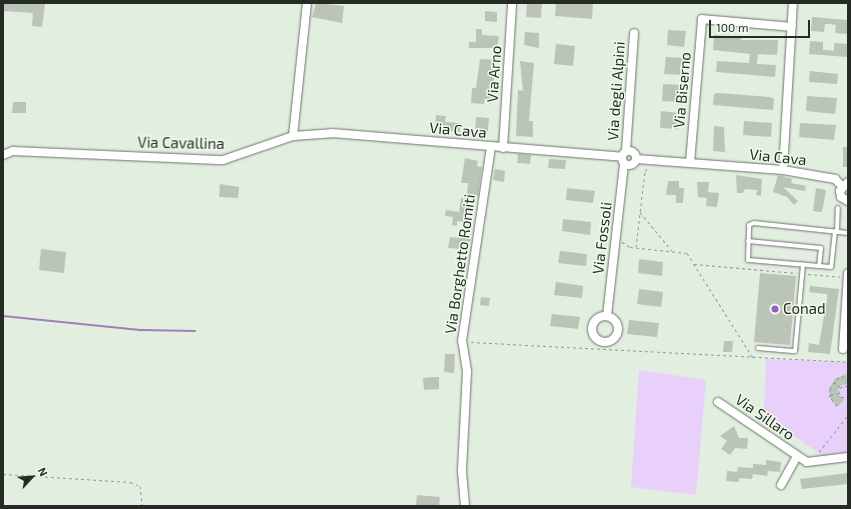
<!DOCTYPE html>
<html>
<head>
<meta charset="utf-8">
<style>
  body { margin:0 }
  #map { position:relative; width:851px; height:509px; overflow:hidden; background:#e2eee0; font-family:"Exo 2",sans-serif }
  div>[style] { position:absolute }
  .green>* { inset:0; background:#e9d0fb }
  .stream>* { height:2px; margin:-1px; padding:0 1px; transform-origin:1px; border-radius:1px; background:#a07fb8 }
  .building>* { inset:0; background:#bac5b8 }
  .path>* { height:1px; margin-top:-0.5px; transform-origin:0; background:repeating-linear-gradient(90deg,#929b91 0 3px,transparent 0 6px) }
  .roads { filter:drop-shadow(0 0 1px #6b7569) drop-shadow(0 0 1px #6b7569) }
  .service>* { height:4px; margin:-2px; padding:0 2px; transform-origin:2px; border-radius:2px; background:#fff }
  .minor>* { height:8px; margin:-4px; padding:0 4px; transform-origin:4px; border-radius:4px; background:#fff }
  .minor>.ring { margin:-4px; padding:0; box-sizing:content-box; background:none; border:8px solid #fff; border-radius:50% }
  .dots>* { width:11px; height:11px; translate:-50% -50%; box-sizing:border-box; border:2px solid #effbed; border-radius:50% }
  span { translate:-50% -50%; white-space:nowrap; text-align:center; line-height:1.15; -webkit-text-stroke:3px #effbed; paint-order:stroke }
  .street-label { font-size:15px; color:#262b26 }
  .poi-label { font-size:15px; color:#262b26 }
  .left { translate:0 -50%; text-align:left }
  .frame { position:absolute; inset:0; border:4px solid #262b26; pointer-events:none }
  .north { position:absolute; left:12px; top:457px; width:40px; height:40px; -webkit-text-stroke:3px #effbed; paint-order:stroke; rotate:64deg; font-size:11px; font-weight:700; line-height:16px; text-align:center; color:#262b26 }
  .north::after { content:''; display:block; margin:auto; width:14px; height:18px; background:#262b26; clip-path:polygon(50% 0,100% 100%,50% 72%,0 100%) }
  .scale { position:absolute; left:709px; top:20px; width:101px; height:18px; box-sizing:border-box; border:2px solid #262b26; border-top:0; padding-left:5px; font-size:12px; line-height:14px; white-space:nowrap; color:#262b26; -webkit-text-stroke:3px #effbed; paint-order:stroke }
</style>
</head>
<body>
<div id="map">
  <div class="green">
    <div style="clip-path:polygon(766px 359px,848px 362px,848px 453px,825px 457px,764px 416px)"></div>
    <div style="clip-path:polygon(639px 370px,706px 380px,696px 495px,631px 487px)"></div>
  </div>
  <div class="stream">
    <div style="left:3px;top:316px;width:140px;rotate:5.8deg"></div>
    <div style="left:142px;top:330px;width:53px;rotate:1.1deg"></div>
  </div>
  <div class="building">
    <div style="clip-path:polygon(3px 3px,45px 4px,42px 27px,32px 26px,33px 13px,3px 11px)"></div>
    <div style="clip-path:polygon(316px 3px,344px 6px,342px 23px,312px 17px)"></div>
    <div style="clip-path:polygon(527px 3px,542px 3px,541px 18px,526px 17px)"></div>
    <div style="clip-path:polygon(556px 3px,593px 3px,592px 19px,555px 16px)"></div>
    <div style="clip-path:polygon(485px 11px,497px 12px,497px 22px,485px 21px)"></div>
    <div style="clip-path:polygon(812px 17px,848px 20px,848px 34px,835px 33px,836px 25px,830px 24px,825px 24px,824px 32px,811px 31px)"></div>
    <div style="clip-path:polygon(476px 29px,482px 29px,482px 35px,499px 36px,497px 48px,469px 48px,469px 42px,476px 42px)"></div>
    <div style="clip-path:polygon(668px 30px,686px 31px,684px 47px,667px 45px)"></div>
    <div style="clip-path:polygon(525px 32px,539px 33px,539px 48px,524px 45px)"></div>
    <div style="clip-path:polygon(714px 35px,741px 37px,741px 40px,778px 40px,777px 55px,758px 54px,757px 64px,776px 65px,775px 77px,716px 72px,717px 61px,749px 63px,750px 54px,713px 50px)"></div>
    <div style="clip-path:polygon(810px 41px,823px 42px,823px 50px,828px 50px,834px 51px,834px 43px,848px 44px,847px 57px,809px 54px)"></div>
    <div style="clip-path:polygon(556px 44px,575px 46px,573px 66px,554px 64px)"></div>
    <div style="clip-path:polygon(666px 57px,684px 58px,682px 75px,664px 74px)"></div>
    <div style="clip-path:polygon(480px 59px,496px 60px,492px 99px,485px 99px,484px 104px,471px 103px,472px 88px,476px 88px)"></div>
    <div style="clip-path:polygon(520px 61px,534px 63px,529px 121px,533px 121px,533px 137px,516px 136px,518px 90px,523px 91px)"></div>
    <div style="clip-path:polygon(810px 71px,838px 74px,837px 84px,809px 82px)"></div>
    <div style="clip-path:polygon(663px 84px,681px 85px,680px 102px,662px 101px)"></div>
    <div style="clip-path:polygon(718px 93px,770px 97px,774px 99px,773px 110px,713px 105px,714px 94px)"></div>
    <div style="clip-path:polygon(807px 96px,837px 98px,835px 114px,806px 111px)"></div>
    <div style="clip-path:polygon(13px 102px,26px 102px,26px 113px,12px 113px)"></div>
    <div style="clip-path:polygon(661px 111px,679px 113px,678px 129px,660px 128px)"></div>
    <div style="clip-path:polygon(436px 115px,446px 116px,445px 122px,460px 123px,460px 132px,435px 129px)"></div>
    <div style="clip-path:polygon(476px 117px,489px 118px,488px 131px,475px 133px)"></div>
    <div style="clip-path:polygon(744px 121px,772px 123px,771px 137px,743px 135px)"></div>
    <div style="clip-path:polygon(800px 123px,836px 125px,834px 140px,799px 137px)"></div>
    <div style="clip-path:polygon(714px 126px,724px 127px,725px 152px,713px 151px)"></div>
    <div style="clip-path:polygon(843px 147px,848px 147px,848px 167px,843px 167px)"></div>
    <div style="clip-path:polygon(518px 154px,531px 155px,530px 164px,517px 163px)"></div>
    <div style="clip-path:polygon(465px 158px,478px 161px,477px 166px,482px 167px,478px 196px,467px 195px,468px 183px,461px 183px)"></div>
    <div style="clip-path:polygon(549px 159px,566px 160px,565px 169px,548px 168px)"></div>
    <div style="clip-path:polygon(495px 169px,505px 171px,504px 182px,493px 180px)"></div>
    <div style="clip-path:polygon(736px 175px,762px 179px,761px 196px,756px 195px,757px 190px,745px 189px,743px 193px,737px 193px)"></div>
    <div style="clip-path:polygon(778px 175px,792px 179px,791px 183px,806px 186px,805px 191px,783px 187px,798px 201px,794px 205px,787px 197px,773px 192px)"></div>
    <div style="clip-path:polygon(668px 181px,679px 181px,679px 188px,684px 188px,683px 203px,676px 203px,676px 195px,666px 195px)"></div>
    <div style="clip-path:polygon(697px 182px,709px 182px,708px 192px,719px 193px,717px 207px,706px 206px,707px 198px,698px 197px)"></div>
    <div style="clip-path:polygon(220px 184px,239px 187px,238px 198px,219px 197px)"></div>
    <div style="clip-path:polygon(567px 188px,595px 191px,593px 203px,566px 200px)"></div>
    <div style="clip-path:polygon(816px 188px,826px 190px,822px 212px,813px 211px)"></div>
    <div style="clip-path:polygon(461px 198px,467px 198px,465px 213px,469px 213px,468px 223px,457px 221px,457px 226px,452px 225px,453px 217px,445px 216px,446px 210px,459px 212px)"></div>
    <div style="clip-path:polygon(563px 219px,591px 222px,590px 235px,562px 231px)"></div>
    <div style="clip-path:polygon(461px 235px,471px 236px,470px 242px,461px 241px,460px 249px,448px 248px,450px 237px,460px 238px)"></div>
    <div style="clip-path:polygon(41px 249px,66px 252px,64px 273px,39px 270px)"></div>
    <div style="clip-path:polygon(560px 251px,587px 254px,586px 266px,558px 263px)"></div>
    <div style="clip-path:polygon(639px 259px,663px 262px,662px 276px,638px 273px)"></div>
    <div style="clip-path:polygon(760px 273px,796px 276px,790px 345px,754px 342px)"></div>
    <div style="clip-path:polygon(556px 282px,583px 286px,582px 298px,554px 295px)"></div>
    <div style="clip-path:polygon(810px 286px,839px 289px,830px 354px,808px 352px,809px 343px,819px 345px,827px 299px,827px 294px,809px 292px)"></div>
    <div style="clip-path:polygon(639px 289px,663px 292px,661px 307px,637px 304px)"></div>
    <div style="clip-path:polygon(481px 297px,490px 298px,489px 306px,480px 305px)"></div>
    <div style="clip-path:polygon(552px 314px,580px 317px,578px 329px,550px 326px)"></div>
    <div style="clip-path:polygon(629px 320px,659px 323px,657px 337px,627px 334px)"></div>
    <div style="clip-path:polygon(724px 341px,733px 341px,732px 352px,723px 352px)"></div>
    <div style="clip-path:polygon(445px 354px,455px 354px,454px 373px,444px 372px)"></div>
    <div style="clip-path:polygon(846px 374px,848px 384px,841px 385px,837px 392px,844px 400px,837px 407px,830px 397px,829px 389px,835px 379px)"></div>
    <div style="clip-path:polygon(434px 377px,439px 377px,439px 389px,424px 390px,423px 378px)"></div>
    <div style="clip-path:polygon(734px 426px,739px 438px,748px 438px,747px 449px,735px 448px,730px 455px,721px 449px,727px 441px,720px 436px)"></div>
    <div style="clip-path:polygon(766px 460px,781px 462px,780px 472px,768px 471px,767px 476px,753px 474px,752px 479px,739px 478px,739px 482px,726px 481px,727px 471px,737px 472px,738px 467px,753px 468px,753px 464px,766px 465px)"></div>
    <div style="clip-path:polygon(848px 473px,848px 484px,802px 489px,800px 479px)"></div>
    <div style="clip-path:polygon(417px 495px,440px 497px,439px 506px,416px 506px)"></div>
  </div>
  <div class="path">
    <div style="left:640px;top:212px;width:50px;rotate:50.6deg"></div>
    <div style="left:622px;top:242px;width:9px;rotate:32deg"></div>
    <div style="left:630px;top:247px;width:57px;rotate:6deg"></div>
    <div style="left:687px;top:253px;width:124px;rotate:57.8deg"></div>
    <div style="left:636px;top:247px;width:77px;rotate:-83.2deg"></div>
    <div style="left:645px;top:171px;width:4px;rotate:-45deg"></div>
    <div style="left:694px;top:264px;width:103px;rotate:5deg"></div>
    <div style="left:808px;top:274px;width:32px;rotate:5deg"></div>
    <div style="left:471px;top:342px;width:378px;rotate:3deg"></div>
    <div style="left:834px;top:382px;width:8px;rotate:40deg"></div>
    <div style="left:848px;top:386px;width:6px;rotate:180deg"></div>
    <div style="left:842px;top:386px;width:6px;rotate:121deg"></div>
    <div style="left:839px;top:391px;width:6px;rotate:72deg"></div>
    <div style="left:841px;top:397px;width:7px"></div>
    <div style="left:830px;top:395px;width:9px;rotate:-13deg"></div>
    <div style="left:837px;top:406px;width:11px;rotate:-128deg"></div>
    <div style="left:830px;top:397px;width:8px;rotate:-90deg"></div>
    <div style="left:830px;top:389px;width:12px;rotate:-59deg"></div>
    <div style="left:836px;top:379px;width:9px;rotate:-18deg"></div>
    <div style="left:819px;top:452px;width:47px;rotate:-51.9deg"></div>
    <div style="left:3px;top:474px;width:127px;rotate:3.6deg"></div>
    <div style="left:130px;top:482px;width:11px;rotate:22deg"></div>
    <div style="left:140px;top:486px;width:20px;rotate:84deg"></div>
  </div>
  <div class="roads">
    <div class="service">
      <div style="left:835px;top:231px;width:36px;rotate:96deg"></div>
      <div style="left:831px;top:267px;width:83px;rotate:-175.2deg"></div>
      <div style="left:748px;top:260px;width:35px;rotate:-88deg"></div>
      <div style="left:749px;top:225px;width:5px;rotate:-22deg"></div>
      <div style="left:754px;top:223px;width:95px;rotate:6.1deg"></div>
      <div style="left:837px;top:231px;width:23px;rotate:-88deg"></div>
      <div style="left:748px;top:241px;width:73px;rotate:5.5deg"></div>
      <div style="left:821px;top:248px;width:18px;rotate:96deg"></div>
      <div style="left:758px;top:348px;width:37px;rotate:5deg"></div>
      <div style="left:795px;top:351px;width:87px;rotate:-84.7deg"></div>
    </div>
    <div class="minor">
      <div style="left:293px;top:136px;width:134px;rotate:-84deg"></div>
      <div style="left:503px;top:148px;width:145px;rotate:-86.4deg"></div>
      <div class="ring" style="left:622px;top:151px;width:6px;height:6px"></div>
      <div style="left:626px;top:151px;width:118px;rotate:-86.1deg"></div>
      <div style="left:3px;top:155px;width:11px;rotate:-22deg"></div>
      <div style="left:13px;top:151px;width:210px;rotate:2.5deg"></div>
      <div style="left:223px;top:160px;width:74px;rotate:-18.9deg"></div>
      <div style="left:293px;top:136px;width:39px;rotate:-4deg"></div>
      <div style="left:332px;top:133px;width:291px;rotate:4.7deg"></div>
      <div style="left:636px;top:159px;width:147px;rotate:4.3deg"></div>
      <div style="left:783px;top:170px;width:53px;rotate:9.8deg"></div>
      <div style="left:835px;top:179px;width:10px;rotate:45deg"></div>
      <div style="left:690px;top:163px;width:144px;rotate:-85.2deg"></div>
      <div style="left:702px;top:19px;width:90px;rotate:5.1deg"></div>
      <div style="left:783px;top:170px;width:167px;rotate:-86.6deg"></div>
      <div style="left:848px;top:182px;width:12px;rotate:132deg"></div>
      <div style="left:840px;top:191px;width:6px;rotate:81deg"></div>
      <div style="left:841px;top:197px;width:8px;rotate:30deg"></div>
      <div class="ring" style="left:592px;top:316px;width:18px;height:18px"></div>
      <div style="left:607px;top:316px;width:153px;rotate:-83.6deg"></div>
      <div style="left:843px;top:349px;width:76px;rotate:-86.2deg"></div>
      <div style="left:718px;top:402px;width:107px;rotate:34deg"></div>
      <div style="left:807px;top:462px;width:41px;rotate:-7deg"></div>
      <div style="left:781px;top:485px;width:33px;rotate:-61deg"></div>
      <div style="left:465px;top:506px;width:36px;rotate:-95deg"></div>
      <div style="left:462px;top:470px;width:99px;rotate:-87.1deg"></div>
      <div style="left:467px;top:371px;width:30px;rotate:-99deg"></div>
      <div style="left:462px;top:341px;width:196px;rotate:-81.5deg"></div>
    </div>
  </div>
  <div class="dots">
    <div style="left:775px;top:309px;background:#a058cd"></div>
  </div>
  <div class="street-label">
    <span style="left:494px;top:74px;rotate:-86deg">Via Arno</span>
    <span style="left:682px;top:90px;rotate:-85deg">Via Biserno</span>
    <span style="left:616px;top:91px;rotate:-86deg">Via degli Alpini</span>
    <span style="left:458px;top:130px;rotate:5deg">Via Cava</span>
    <span style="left:181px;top:143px;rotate:1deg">Via Cavallina</span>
    <span style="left:778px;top:157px;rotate:6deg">Via Cava</span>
    <span style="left:602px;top:238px;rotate:-83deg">Via Fossoli</span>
    <span style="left:460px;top:264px;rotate:-82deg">Via Borghetto Romiti</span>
    <span style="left:765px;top:417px;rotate:35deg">Via Sillaro</span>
  </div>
  <div class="poi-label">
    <span class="left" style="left:783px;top:309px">Conad</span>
  </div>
  <div class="frame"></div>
  <div class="north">N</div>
  <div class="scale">100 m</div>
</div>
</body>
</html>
